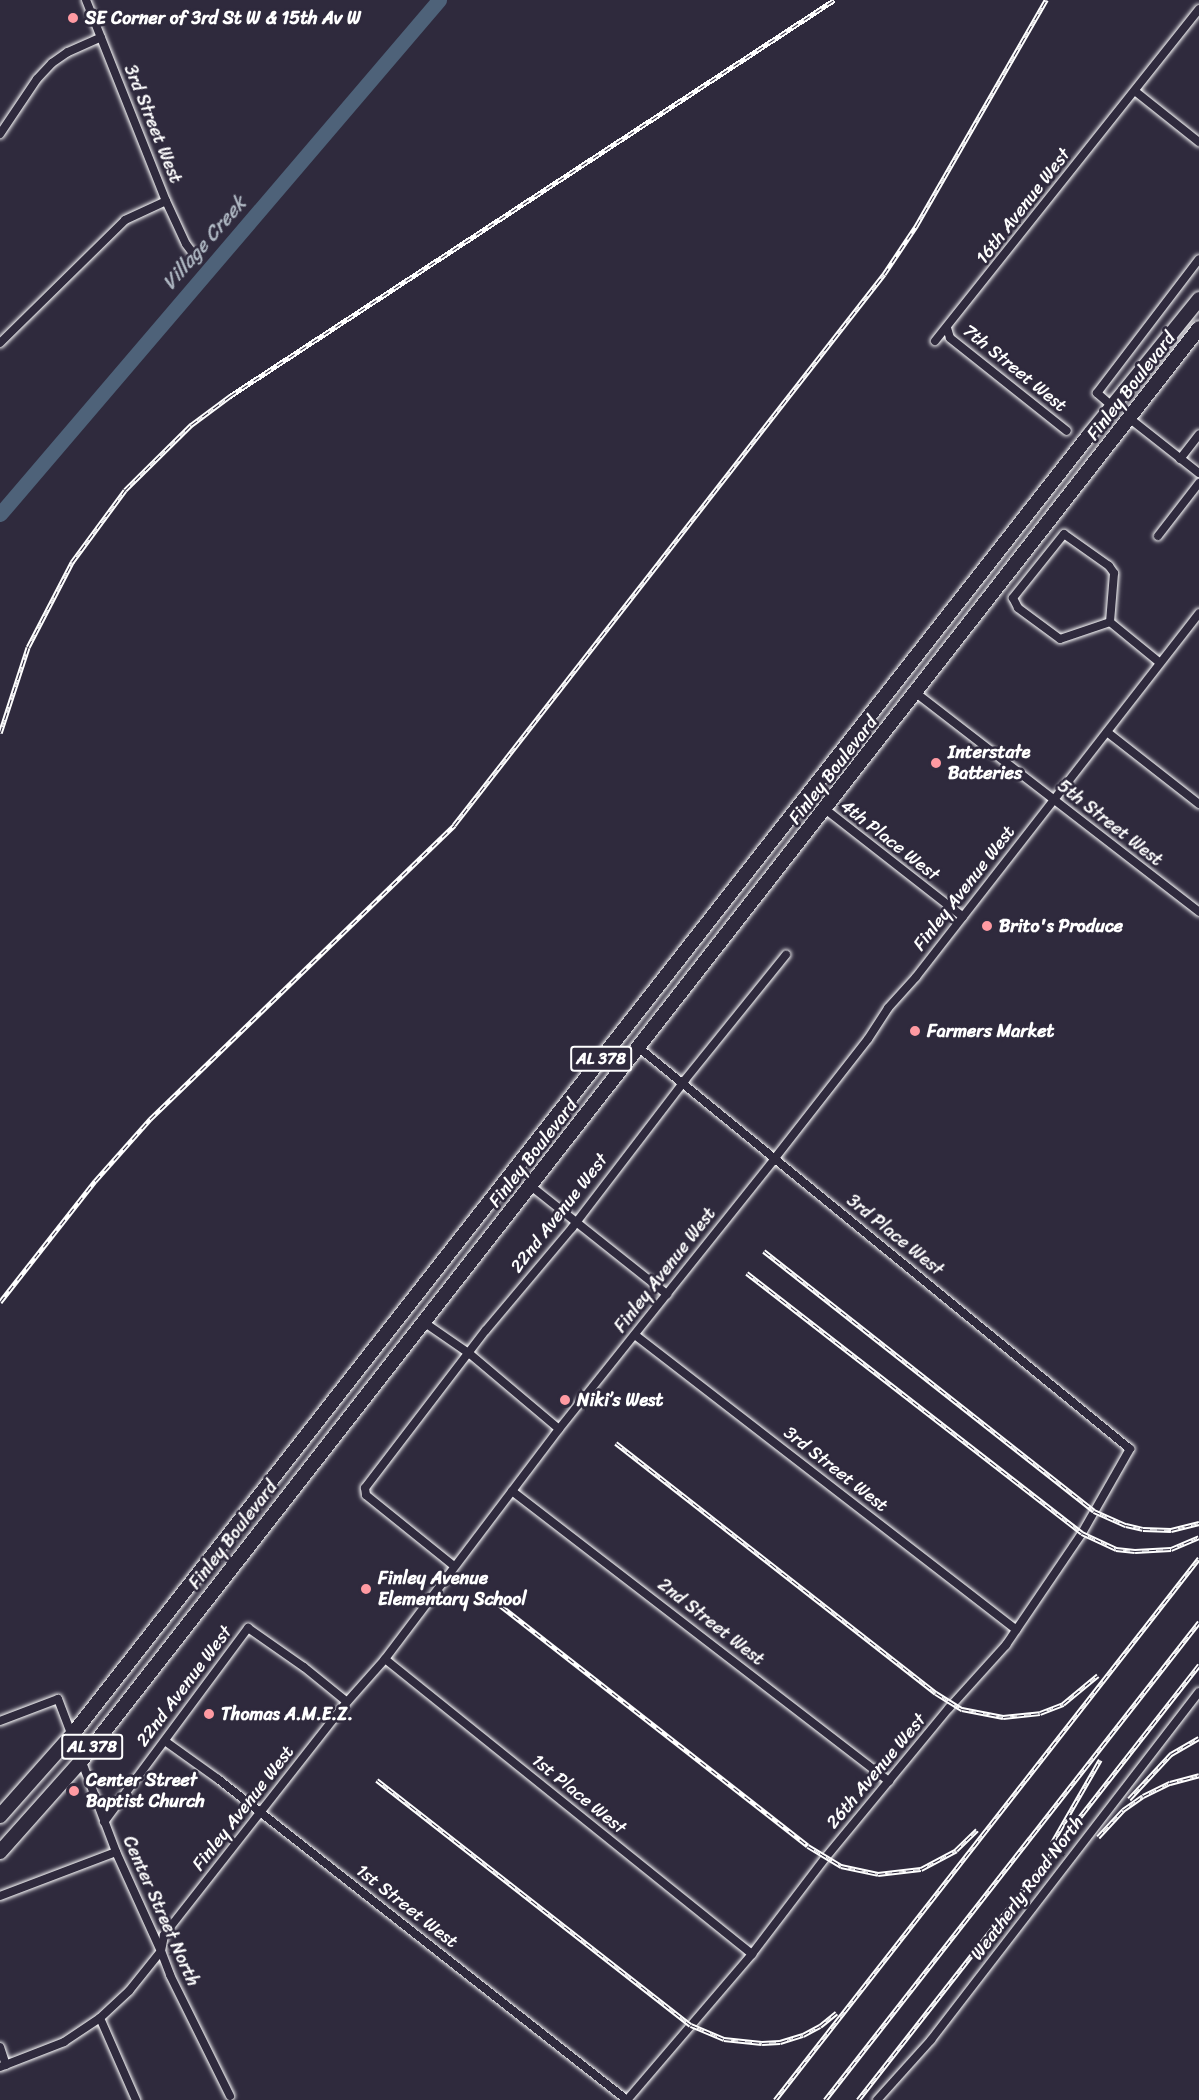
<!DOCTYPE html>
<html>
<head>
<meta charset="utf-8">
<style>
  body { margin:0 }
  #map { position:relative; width:1199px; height:2100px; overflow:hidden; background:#2f2a3d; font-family:Sriracha,sans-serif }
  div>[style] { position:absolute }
  .river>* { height:15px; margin:-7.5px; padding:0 7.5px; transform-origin:7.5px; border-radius:7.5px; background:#4e6279 }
  .roads { filter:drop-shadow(0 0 2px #fff) drop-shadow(0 0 2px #fff) }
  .minor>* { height:8px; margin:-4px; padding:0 4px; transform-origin:4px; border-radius:4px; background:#2f2a3d }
  .primary>* { height:14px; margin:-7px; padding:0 7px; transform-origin:7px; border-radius:7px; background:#2f2a3d }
  .rail>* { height:4.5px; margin-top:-2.25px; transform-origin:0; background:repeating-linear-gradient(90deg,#2f2a3d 0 7px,#fff 0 14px); box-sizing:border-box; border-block:2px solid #fff }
  .dots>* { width:16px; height:16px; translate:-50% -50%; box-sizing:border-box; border:3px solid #2f2a3d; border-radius:50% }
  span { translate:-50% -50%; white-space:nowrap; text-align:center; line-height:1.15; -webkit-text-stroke:5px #2f2a3d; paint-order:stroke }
  .shield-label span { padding:2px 4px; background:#2f2a3d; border:2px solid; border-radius:4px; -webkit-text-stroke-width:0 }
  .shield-label { font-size:16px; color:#fff; font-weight:700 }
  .poi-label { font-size:18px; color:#fff; font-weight:700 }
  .left { translate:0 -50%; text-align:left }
  .street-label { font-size:18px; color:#fff }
  .water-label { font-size:20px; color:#afb8c3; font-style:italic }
</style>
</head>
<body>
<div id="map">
  <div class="river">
    <div style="left:0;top:514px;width:676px;rotate:-49.5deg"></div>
  </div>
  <div class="roads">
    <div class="minor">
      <div style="left:86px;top:0;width:216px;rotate:68.3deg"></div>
      <div style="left:166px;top:201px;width:47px;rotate:65.1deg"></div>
      <div style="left:186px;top:244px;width:15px;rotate:53deg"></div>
      <div style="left:1135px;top:91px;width:82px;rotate:38.6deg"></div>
      <div style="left:0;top:134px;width:66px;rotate:-56.1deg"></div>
      <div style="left:37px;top:79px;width:22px;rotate:-47deg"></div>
      <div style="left:52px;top:63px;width:19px;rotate:-35deg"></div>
      <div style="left:68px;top:52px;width:36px;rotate:-24deg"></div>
      <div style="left:947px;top:328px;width:10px;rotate:73deg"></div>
      <div style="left:950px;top:338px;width:149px;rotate:38.5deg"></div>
      <div style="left:935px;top:341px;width:424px;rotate:-51.5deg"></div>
      <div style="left:0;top:343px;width:175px;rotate:-44.5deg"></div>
      <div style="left:125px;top:220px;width:45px;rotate:-24.9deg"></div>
      <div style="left:1112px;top:406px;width:20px;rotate:-139deg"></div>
      <div style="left:1097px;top:393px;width:168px;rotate:-52.7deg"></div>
      <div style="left:1129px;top:418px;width:89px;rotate:38.2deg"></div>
      <div style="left:1180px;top:459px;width:31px;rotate:-52deg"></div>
      <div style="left:1158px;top:536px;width:67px;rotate:-52.3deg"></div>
      <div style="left:1110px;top:622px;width:49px;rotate:-85.3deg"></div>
      <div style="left:1114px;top:573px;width:9px;rotate:-126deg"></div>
      <div style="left:1109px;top:566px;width:55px;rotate:-144.6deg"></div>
      <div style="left:1064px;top:534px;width:82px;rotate:128.6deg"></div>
      <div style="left:1013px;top:598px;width:11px;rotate:63deg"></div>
      <div style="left:1018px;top:608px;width:52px;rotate:36.4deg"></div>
      <div style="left:1060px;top:639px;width:53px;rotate:-18.8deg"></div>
      <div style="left:1110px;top:622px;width:63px;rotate:39.2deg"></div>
      <div style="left:916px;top:693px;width:358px;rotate:37.7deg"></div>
      <div style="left:1107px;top:732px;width:117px;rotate:38deg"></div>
      <div style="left:825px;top:809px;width:175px;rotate:38deg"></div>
      <div style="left:531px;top:1186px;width:174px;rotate:38.5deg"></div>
      <div style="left:425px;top:1323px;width:55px;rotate:34.6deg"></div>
      <div style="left:470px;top:1354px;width:116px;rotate:40.1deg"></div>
      <div style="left:635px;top:1335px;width:482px;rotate:37.7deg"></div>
      <div style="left:512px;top:1491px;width:476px;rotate:37.6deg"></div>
      <div style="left:454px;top:1566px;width:113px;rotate:-141.1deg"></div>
      <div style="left:366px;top:1495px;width:7px;rotate:-98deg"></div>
      <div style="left:365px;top:1488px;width:199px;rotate:-52.6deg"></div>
      <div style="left:486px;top:1330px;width:133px;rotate:-49.9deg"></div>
      <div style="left:572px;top:1228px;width:186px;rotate:-52.6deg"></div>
      <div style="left:685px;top:1080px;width:161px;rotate:-51.1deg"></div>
      <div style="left:385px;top:1659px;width:471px;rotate:38.8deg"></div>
      <div style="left:0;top:1721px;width:62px;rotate:-20.8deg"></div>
      <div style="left:58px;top:1699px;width:164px;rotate:69.2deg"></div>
      <div style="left:116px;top:1852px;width:109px;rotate:65.6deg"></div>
      <div style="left:161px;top:1951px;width:26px;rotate:69deg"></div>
      <div style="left:170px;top:1975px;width:135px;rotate:63.6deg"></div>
      <div style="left:165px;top:1741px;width:65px;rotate:35.6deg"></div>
      <div style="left:218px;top:1779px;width:520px;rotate:38.13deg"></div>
      <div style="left:104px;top:1822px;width:242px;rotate:-53.4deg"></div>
      <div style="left:248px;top:1628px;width:68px;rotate:34.9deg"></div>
      <div style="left:304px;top:1667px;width:55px;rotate:39.1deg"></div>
      <div style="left:0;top:1896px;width:124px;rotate:-20.8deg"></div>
      <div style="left:100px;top:2018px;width:90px;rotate:66.3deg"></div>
      <div style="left:0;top:2047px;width:19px;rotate:72deg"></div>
      <div style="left:0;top:2067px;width:69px;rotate:-21.3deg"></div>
      <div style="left:64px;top:2042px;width:43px;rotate:-33.7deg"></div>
      <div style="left:100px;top:2018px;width:40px;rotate:-43deg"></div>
      <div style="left:129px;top:1991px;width:51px;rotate:-51.3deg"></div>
      <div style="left:161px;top:1951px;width:16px;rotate:-79deg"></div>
      <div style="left:164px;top:1935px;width:296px;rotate:-51.9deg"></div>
      <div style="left:347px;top:1702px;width:57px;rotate:-48.5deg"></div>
      <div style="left:385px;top:1659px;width:288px;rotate:-52.9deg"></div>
      <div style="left:559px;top:1429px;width:347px;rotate:-51.4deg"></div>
      <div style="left:775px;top:1158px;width:151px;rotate:-52deg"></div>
      <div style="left:868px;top:1039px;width:37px;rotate:-57deg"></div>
      <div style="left:888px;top:1008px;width:42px;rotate:-47.9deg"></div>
      <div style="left:916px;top:977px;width:461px;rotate:-52.1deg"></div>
      <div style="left:627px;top:2100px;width:192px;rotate:-49.4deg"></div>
      <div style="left:752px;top:1954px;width:122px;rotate:-52.7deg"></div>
      <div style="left:826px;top:1857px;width:193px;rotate:-50.5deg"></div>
      <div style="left:949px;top:1708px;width:85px;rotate:-47.9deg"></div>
      <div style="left:1006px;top:1645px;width:135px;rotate:-55.8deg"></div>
      <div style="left:1082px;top:1533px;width:97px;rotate:-60.3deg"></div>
      <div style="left:1130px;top:1449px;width:635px;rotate:-140.75deg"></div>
      <div style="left:877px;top:2100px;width:81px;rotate:-48deg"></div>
      <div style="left:931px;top:2040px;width:439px;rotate:-52.4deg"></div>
    </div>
    <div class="primary">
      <div style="left:0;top:1816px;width:108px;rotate:-48.4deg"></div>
      <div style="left:72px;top:1735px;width:1651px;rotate:-51.96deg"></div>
      <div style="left:1089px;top:435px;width:175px;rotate:-51deg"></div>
      <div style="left:0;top:1852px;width:123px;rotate:-48.3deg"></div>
      <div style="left:82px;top:1760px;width:1816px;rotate:-52.04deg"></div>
    </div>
  </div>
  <div class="rail">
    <div style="left:0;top:733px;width:90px;rotate:-72deg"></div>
    <div style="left:28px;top:647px;width:96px;rotate:-62.6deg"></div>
    <div style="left:72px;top:562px;width:89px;rotate:-53.6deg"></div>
    <div style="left:125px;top:490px;width:93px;rotate:-44.6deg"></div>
    <div style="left:191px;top:425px;width:49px;rotate:-36.6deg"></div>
    <div style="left:230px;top:396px;width:722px;rotate:-33.25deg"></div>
    <div style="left:764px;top:1251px;width:420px;rotate:38.2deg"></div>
    <div style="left:1094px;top:1511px;width:35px;rotate:24deg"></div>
    <div style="left:1126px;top:1525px;width:17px;rotate:13deg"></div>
    <div style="left:1143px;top:1529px;width:28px;rotate:2deg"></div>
    <div style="left:1171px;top:1530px;width:29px;rotate:-14deg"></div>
    <div style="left:747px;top:1273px;width:424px;rotate:37.8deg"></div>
    <div style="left:1082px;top:1533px;width:38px;rotate:25deg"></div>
    <div style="left:1116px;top:1549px;width:19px;rotate:6deg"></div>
    <div style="left:1135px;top:1551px;width:36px;rotate:-3deg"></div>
    <div style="left:1171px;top:1549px;width:30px;rotate:-23deg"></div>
    <div style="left:0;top:1302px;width:154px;rotate:-51.9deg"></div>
    <div style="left:95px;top:1181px;width:83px;rotate:-48.4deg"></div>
    <div style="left:150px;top:1119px;width:423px;rotate:-44deg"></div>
    <div style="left:454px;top:825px;width:699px;rotate:-52.03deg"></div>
    <div style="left:884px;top:274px;width:58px;rotate:-56.3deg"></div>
    <div style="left:916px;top:226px;width:261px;rotate:-60.1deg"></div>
    <div style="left:616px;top:1443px;width:406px;rotate:38deg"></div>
    <div style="left:936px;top:1693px;width:31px;rotate:32deg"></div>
    <div style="left:962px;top:1709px;width:42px;rotate:11deg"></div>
    <div style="left:1003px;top:1717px;width:37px;rotate:-6deg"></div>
    <div style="left:1040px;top:1713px;width:25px;rotate:-21deg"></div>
    <div style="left:1063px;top:1704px;width:45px;rotate:-39.6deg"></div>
    <div style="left:491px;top:1598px;width:402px;rotate:38deg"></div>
    <div style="left:808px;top:1846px;width:39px;rotate:31deg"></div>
    <div style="left:841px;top:1866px;width:38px;rotate:12deg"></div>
    <div style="left:878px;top:1874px;width:43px;rotate:-6.6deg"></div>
    <div style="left:921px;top:1869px;width:40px;rotate:-28deg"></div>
    <div style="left:956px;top:1850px;width:29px;rotate:-44deg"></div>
    <div style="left:377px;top:1780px;width:398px;rotate:38deg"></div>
    <div style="left:691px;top:2025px;width:36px;rotate:23deg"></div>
    <div style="left:724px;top:2039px;width:38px;rotate:6deg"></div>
    <div style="left:762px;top:2043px;width:18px;rotate:-3deg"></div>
    <div style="left:780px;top:2042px;width:24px;rotate:-17deg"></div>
    <div style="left:803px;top:2035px;width:19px;rotate:-28deg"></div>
    <div style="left:820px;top:2026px;width:21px;rotate:-39deg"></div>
    <div style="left:1129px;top:1799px;width:62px;rotate:-47deg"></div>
    <div style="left:1171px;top:1754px;width:32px;rotate:-30deg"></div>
    <div style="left:1098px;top:1837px;width:37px;rotate:-47deg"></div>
    <div style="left:1123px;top:1810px;width:24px;rotate:-35deg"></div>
    <div style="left:1143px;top:1796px;width:30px;rotate:-26deg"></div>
    <div style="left:1170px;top:1783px;width:30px;rotate:-15deg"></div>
    <div style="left:1052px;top:1843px;width:96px;rotate:-60deg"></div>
    <div style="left:775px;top:2100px;width:688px;rotate:-51.96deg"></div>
    <div style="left:825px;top:2100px;width:607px;rotate:-51.96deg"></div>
    <div style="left:858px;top:2100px;width:553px;rotate:-51.91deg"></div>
  </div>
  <div class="dots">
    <div style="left:73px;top:18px;background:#ff9aa2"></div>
    <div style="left:936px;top:763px;background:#ff9aa2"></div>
    <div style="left:987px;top:926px;background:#ff9aa2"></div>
    <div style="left:915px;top:1031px;background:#ff9aa2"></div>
    <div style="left:565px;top:1400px;background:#ff9aa2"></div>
    <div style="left:366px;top:1589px;background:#ff9aa2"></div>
    <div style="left:209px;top:1714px;background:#ff9aa2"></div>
    <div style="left:74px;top:1791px;background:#ff9aa2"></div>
  </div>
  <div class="shield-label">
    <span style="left:601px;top:1059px">AL 378</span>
    <span style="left:92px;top:1747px">AL 378</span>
  </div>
  <div class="poi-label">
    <span class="left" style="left:85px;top:18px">SE Corner of 3rd St W &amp; 15th Av W</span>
    <span class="left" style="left:948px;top:763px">Interstate<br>Batteries</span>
    <span class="left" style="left:999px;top:926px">Brito's Produce</span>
    <span class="left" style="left:927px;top:1031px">Farmers Market</span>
    <span class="left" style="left:577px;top:1400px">Niki’s West</span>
    <span class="left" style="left:378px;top:1589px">Finley Avenue<br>Elementary School</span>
    <span class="left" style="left:221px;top:1714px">Thomas A.M.E.Z.</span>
    <span class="left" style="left:86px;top:1791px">Center Street<br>Baptist Church</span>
  </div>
  <div class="street-label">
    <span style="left:153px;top:124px;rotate:68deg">3rd Street West</span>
    <span style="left:1023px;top:206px;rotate:-52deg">16th Avenue West</span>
    <span style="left:1015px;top:368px;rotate:39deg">7th Street West</span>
    <span style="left:1131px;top:386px;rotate:-52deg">Finley Boulevard</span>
    <span style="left:833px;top:770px;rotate:-52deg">Finley Boulevard</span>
    <span style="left:1110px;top:823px;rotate:38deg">5th Street West</span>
    <span style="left:890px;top:840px;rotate:38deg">4th Place West</span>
    <span style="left:964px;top:888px;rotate:-52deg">Finley Avenue West</span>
    <span style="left:533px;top:1153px;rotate:-52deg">Finley Boulevard</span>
    <span style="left:559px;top:1213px;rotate:-52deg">22nd Avenue West</span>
    <span style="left:895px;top:1235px;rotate:39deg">3rd Place West</span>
    <span style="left:665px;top:1270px;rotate:-52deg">Finley Avenue West</span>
    <span style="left:836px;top:1469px;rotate:38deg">3rd Street West</span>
    <span style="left:233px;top:1535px;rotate:-52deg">Finley Boulevard</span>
    <span style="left:711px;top:1622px;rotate:38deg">2nd Street West</span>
    <span style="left:184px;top:1686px;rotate:-53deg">22nd Avenue West</span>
    <span style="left:876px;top:1771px;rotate:-50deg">26th Avenue West</span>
    <span style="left:579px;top:1794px;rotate:39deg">1st Place West</span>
    <span style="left:243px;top:1808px;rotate:-52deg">Finley Avenue West</span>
    <span style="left:1027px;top:1888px;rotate:-53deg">Weatherly Road North</span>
    <span style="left:407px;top:1906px;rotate:38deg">1st Street West</span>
    <span style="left:161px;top:1911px;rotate:66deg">Center Street North</span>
  </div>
  <div class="water-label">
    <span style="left:204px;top:243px;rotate:-49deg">Village Creek</span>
  </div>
</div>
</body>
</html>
